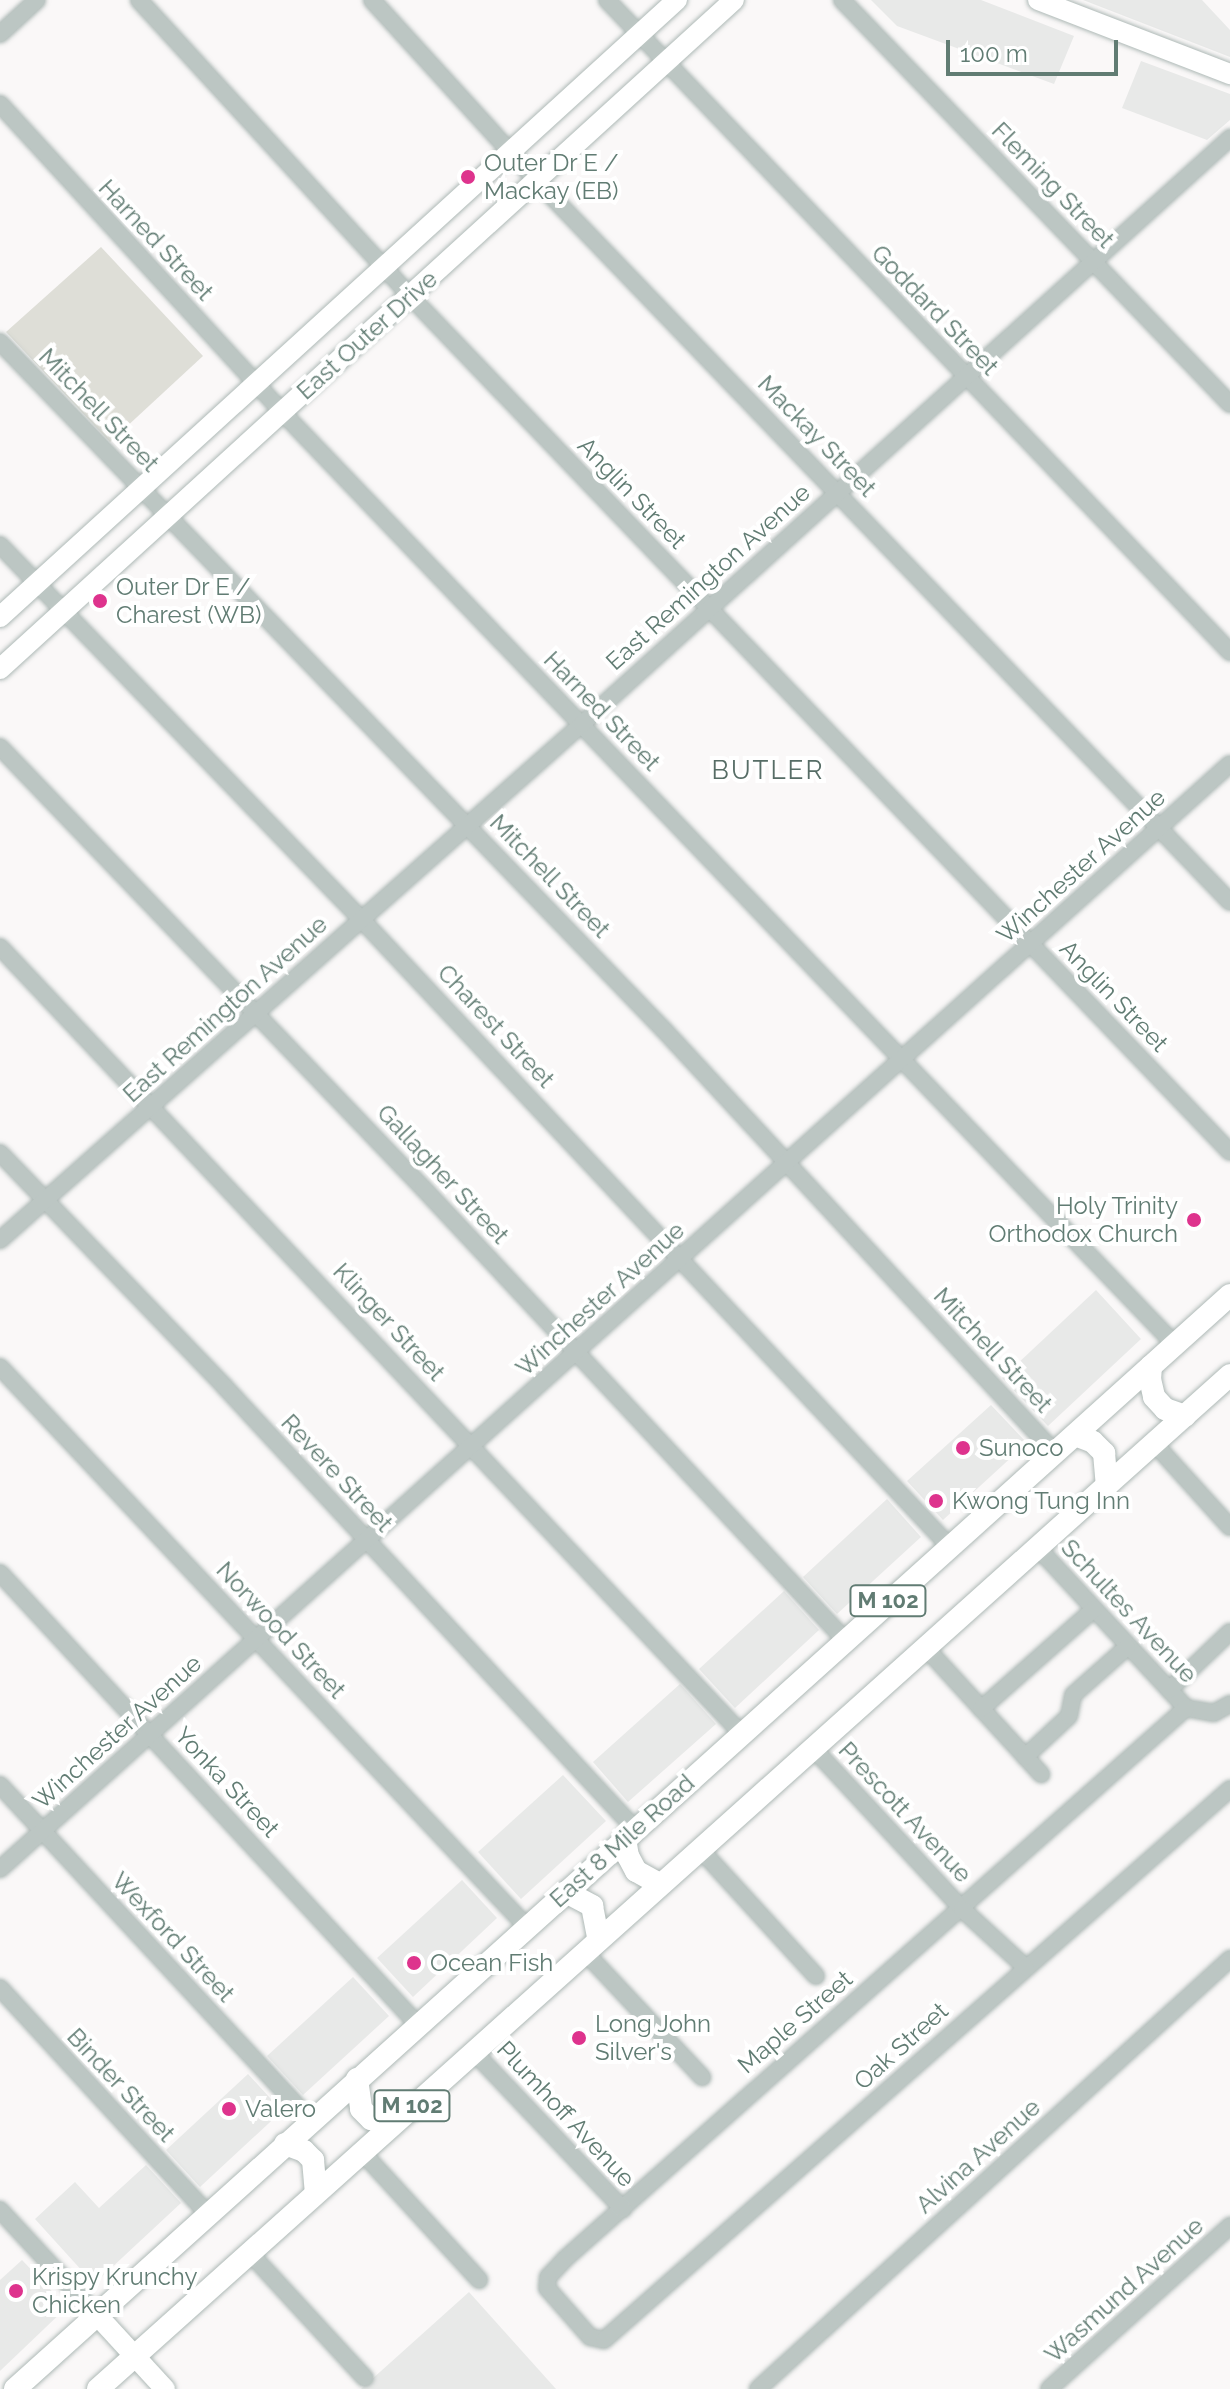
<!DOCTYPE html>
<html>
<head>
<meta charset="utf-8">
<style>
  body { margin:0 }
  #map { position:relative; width:1230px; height:2389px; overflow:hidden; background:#faf8f8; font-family:Raleway,sans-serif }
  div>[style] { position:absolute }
  .built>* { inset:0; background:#e8e9e8 }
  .green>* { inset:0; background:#deded7 }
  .roads { filter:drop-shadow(0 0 2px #aeb9b6) drop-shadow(0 0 2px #aeb9b6) }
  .minor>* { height:16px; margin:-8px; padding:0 8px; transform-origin:8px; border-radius:8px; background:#bcc6c3 }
  .major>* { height:20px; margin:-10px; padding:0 10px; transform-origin:10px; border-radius:10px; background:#fff }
  .highway>* { height:22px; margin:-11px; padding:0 11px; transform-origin:11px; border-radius:11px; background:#fff }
  .dots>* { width:22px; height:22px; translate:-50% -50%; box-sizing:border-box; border:4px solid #fff; border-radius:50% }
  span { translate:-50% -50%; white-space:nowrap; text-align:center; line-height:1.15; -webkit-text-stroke:8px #fff; paint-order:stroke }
  .shield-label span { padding:2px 6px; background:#fff; border:2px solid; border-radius:6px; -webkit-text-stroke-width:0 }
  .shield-label { font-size:22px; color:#617c73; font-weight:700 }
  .poi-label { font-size:24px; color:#617c73 }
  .left { translate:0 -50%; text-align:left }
  .right { translate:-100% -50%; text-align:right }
  .street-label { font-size:24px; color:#617c73 }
  .neighbourhood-label { font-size:26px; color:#576d66; letter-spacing:2px }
  .scale { position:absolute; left:946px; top:40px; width:172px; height:36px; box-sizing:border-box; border:4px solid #617c73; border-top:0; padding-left:10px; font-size:24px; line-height:28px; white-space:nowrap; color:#617c73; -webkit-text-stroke:6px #fff; paint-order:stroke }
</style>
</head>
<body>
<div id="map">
  <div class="built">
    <div style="clip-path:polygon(871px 0,981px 0,1074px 36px,1054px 84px,897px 26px)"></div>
    <div style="clip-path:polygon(1083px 0,1202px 0,1230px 30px,1230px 57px)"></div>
    <div style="clip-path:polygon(1141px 61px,1230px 94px,1230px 120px,1207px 140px,1122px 108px)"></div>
    <div style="clip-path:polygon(1096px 1290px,1141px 1339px,1048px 1426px,1002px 1378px)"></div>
    <div style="clip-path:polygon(991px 1405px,1027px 1443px,943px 1520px,907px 1481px)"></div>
    <div style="clip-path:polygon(887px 1499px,921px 1537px,837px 1614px,803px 1577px)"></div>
    <div style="clip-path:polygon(784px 1591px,819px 1630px,735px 1708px,699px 1669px)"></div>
    <div style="clip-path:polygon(680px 1684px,716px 1724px,628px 1802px,593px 1762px)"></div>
    <div style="clip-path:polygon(563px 1775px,606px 1821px,521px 1899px,478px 1852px)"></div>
    <div style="clip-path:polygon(462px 1880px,497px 1918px,413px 1997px,377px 1958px)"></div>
    <div style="clip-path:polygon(353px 1977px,389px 2016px,303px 2095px,267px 2056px)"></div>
    <div style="clip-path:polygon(248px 2074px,282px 2111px,200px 2187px,166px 2150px)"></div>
    <div style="clip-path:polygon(146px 2165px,181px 2203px,94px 2284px,35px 2219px,75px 2182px,99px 2208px)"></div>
    <div style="clip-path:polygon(22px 2260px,67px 2307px,0 2371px,0 2280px)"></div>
    <div style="clip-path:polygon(469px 2292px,556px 2389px,361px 2389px)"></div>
  </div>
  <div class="green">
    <div style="clip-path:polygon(101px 247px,203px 356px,110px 442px,6px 332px)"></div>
  </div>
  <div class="roads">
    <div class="minor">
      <div style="left:139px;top:0;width:401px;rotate:47.5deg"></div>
      <div style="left:410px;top:296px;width:1185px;rotate:46.23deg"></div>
      <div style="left:372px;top:0;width:244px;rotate:47.7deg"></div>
      <div style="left:536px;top:180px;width:1001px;rotate:46.13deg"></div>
      <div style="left:607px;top:0;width:902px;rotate:46.3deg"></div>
      <div style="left:842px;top:0;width:560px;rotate:46.16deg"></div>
      <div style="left:0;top:34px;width:50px;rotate:-42.6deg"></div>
      <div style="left:0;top:104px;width:418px;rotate:47.5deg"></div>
      <div style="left:282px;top:412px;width:1291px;rotate:46.25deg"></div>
      <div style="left:0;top:342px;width:956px;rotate:46.02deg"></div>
      <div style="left:664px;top:1030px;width:576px;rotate:47.25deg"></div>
      <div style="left:0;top:545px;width:521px;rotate:46.01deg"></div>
      <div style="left:362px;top:920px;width:860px;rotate:46.84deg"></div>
      <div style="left:0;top:747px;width:611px;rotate:46.19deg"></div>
      <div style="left:423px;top:1188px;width:618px;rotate:46.97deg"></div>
      <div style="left:0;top:947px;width:1080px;rotate:46.69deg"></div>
      <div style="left:0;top:1153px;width:323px;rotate:46.1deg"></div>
      <div style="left:224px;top:1386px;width:604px;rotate:47.15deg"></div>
      <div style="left:0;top:1240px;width:778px;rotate:-41.56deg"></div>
      <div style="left:582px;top:724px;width:874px;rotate:-42.12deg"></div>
      <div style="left:0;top:1367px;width:769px;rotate:46.74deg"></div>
      <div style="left:1154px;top:1443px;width:113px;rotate:47.9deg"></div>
      <div style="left:1038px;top:1548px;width:218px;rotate:47.2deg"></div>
      <div style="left:0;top:1573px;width:616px;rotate:47.24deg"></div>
      <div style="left:926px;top:1648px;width:171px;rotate:47.6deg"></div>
      <div style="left:1169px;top:1690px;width:84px;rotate:-43.6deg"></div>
      <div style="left:1230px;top:1704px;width:18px;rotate:151deg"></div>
      <div style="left:1214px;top:1713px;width:28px;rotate:-170deg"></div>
      <div style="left:1186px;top:1708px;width:830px;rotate:138.42deg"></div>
      <div style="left:565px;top:2259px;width:25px;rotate:133deg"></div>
      <div style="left:548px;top:2277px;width:11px;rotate:95deg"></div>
      <div style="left:547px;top:2288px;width:65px;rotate:48.7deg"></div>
      <div style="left:590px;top:2337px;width:14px;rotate:12deg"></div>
      <div style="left:604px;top:2340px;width:834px;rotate:-41.35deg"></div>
      <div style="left:981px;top:1709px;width:151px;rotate:-41.5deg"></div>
      <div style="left:813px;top:1748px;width:219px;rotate:47.2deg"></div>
      <div style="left:962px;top:1909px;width:86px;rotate:42.6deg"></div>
      <div style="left:1025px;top:1757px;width:60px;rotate:-43deg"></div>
      <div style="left:1069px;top:1716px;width:21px;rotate:-79deg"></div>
      <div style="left:1073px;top:1695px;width:72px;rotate:-41.6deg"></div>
      <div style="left:0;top:1785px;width:458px;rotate:47.2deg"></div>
      <div style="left:700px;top:1849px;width:172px;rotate:47.6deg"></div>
      <div style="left:0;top:1869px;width:1653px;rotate:-41.94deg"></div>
      <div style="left:584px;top:1951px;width:173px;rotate:46.9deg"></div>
      <div style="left:0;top:1988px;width:306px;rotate:47.4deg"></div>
      <div style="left:473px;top:2051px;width:218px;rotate:46.5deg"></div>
      <div style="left:361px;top:2151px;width:175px;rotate:47.5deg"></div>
      <div style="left:0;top:2210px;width:142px;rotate:47.3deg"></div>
      <div style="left:249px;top:2252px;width:171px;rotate:47.4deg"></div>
      <div style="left:758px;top:2389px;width:639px;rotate:-42.33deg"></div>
      <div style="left:1049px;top:2389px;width:244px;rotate:-42deg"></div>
    </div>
    <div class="major">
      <div style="left:1038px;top:0;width:206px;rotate:21.1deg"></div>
      <div style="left:0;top:617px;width:916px;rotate:-42.35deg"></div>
      <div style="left:0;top:669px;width:993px;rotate:-42.35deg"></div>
      <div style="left:96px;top:2314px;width:102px;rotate:47.4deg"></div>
    </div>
    <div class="highway">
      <div style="left:1151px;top:1366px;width:13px;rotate:94deg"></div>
      <div style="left:1150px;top:1379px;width:18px;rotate:77deg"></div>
      <div style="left:1154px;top:1397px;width:16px;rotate:47deg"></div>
      <div style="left:1165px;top:1409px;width:21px;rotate:19deg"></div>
      <div style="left:1075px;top:1435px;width:19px;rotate:21deg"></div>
      <div style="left:1093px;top:1442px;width:16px;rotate:45deg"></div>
      <div style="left:1104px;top:1453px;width:33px;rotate:85deg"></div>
      <div style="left:625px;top:1838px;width:18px;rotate:81deg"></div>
      <div style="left:628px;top:1856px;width:17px;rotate:62deg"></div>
      <div style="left:636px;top:1871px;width:26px;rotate:29deg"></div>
      <div style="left:566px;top:1892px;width:30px;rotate:28deg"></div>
      <div style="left:592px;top:1906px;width:33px;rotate:79deg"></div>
      <div style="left:357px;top:2079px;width:30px;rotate:82deg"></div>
      <div style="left:361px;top:2109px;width:14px;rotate:45deg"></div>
      <div style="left:371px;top:2119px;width:20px;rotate:20deg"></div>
      <div style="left:285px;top:2144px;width:20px;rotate:20deg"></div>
      <div style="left:304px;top:2151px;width:13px;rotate:45deg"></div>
      <div style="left:313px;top:2160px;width:32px;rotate:85deg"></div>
      <div style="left:15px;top:2389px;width:1635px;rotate:-42deg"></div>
      <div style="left:98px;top:2389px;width:1520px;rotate:-41.85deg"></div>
    </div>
  </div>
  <div class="dots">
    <div style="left:468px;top:177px;background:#de338d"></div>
    <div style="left:100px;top:601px;background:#de338d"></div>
    <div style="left:1194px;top:1220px;background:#de338d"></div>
    <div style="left:963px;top:1448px;background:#de338d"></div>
    <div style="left:936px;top:1501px;background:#de338d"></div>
    <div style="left:414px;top:1963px;background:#de338d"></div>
    <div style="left:579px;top:2038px;background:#de338d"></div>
    <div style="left:229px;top:2109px;background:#de338d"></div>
    <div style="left:16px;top:2291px;background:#de338d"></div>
  </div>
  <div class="shield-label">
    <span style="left:888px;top:1601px">M 102</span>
    <span style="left:412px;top:2106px">M 102</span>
  </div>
  <div class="poi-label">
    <span class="left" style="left:484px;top:177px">Outer Dr E /<br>Mackay (EB)</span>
    <span class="left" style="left:116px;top:601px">Outer Dr E /<br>Charest (WB)</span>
    <span class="right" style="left:1178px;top:1220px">Holy Trinity<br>Orthodox Church</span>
    <span class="left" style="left:979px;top:1448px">Sunoco</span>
    <span class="left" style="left:952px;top:1501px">Kwong Tung Inn</span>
    <span class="left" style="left:430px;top:1963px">Ocean Fish</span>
    <span class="left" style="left:595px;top:2038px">Long John<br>Silver's</span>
    <span class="left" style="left:245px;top:2109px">Valero</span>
    <span class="left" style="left:32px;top:2291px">Krispy Krunchy<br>Chicken</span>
  </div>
  <div class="street-label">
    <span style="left:1053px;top:185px;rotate:46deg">Fleming Street</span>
    <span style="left:156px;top:240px;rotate:47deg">Harned Street</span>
    <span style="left:935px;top:310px;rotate:46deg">Goddard Street</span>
    <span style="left:367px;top:335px;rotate:-42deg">East Outer Drive</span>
    <span style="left:99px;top:410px;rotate:46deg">Mitchell Street</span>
    <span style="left:817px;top:436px;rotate:46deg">Mackay Street</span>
    <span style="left:632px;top:493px;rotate:46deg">Anglin Street</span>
    <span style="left:708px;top:577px;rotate:-42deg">East Remington Avenue</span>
    <span style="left:602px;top:711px;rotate:46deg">Harned Street</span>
    <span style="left:1081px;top:866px;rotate:-42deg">Winchester Avenue</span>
    <span style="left:550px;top:876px;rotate:46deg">Mitchell Street</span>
    <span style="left:1114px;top:996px;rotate:46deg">Anglin Street</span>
    <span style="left:225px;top:1009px;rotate:-42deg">East Remington Avenue</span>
    <span style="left:496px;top:1026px;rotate:47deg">Charest Street</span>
    <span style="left:443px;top:1174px;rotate:47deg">Gallagher Street</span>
    <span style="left:600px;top:1299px;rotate:-42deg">Winchester Avenue</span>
    <span style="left:389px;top:1322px;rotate:47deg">Klinger Street</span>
    <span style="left:993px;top:1350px;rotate:47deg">Mitchell Street</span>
    <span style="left:337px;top:1473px;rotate:47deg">Revere Street</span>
    <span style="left:1129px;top:1611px;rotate:47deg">Schultes Avenue</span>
    <span style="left:281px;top:1630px;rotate:47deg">Norwood Street</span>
    <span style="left:117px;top:1732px;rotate:-42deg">Winchester Avenue</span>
    <span style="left:227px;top:1782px;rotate:47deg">Yonka Street</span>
    <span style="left:905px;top:1812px;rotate:47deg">Prescott Avenue</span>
    <span style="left:622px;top:1841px;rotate:-42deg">East 8 Mile Road</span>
    <span style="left:173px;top:1937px;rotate:47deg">Wexford Street</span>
    <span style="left:795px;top:2022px;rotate:-41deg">Maple Street</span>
    <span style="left:901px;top:2046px;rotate:-42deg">Oak Street</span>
    <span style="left:121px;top:2085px;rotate:47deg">Binder Street</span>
    <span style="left:566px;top:2114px;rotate:47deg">Plumhoff Avenue</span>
    <span style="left:978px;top:2156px;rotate:-42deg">Alvina Avenue</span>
    <span style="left:1124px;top:2290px;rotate:-42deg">Wasmund Avenue</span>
  </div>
  <div class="neighbourhood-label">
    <span style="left:768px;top:771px">BUTLER</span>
  </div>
  <div class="scale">100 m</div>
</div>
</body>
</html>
